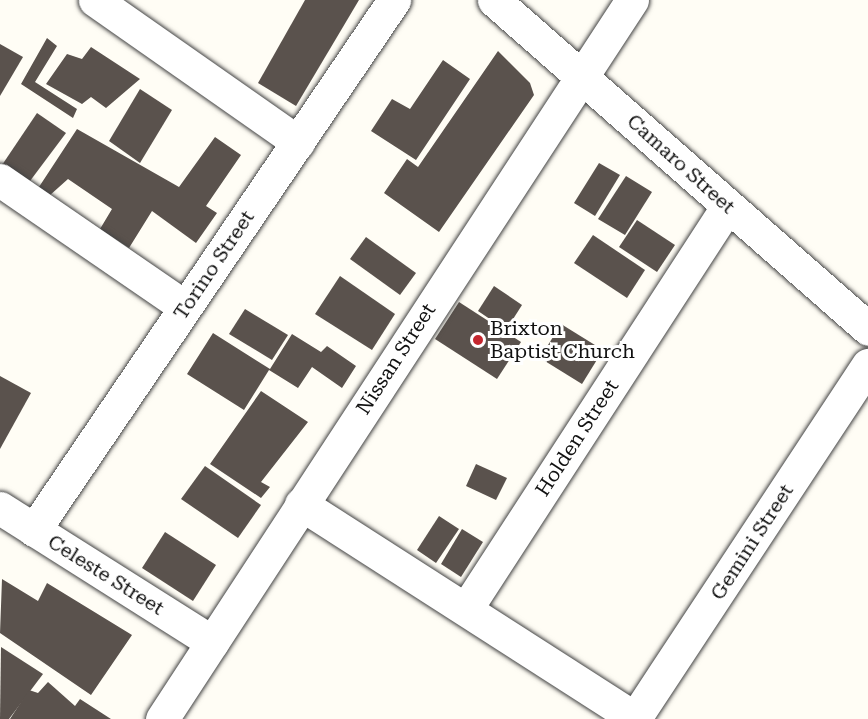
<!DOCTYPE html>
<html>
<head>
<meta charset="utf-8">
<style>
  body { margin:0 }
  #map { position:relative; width:868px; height:719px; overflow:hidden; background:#fffdf5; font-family:"Roboto Serif",serif }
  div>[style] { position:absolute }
  .building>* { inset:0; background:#5a524d }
  .roads { filter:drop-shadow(0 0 2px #444) drop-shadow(0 0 2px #444) }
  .minor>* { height:33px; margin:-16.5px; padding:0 16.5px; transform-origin:16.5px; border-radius:16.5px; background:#fff }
  .dots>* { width:16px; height:16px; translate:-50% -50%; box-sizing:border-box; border:3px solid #fff; border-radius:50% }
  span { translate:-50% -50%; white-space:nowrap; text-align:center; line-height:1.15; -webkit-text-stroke:6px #fff; paint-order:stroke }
  .street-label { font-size:20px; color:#111 }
  .poi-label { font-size:20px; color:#111 }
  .left { translate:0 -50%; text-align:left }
</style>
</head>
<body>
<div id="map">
  <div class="building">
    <div style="clip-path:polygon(305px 0,359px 0,296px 106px,258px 83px)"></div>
    <div style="clip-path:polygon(47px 38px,57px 46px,35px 82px,77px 109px,73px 118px,21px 84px)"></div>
    <div style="clip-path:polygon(0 44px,23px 57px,0 96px)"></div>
    <div style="clip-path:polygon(91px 47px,140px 79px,106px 108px,91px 97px,82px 104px,46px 84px,67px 54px,82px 59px)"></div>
    <div style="clip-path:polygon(498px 51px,530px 83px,534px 95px,439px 232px,384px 193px,407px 159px,418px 167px)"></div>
    <div style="clip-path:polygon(443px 60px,470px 79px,416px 160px,371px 131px,392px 99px,410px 109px)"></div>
    <div style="clip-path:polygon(140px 89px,172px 110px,140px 163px,109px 141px)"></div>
    <div style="clip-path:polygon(37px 113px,66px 133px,27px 185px,0 168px)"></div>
    <div style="clip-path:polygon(77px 129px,179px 187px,215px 137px,241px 155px,206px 206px,217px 213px,196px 243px,152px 211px,129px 248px,100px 229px,112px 209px,68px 179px,49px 196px,37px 190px)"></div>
    <div style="clip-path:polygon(599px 163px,620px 175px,595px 216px,574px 203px)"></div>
    <div style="clip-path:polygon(626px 176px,652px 192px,625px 235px,598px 219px)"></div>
    <div style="clip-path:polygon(637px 220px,675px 245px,657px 272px,619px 247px)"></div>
    <div style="clip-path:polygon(593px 235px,645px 270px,627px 298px,574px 263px)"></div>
    <div style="clip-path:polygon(366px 237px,416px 273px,400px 295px,350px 259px)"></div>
    <div style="clip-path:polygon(340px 276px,395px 314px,372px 350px,315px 314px)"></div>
    <div style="clip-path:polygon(494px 286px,522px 305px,506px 330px,478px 311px)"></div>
    <div style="clip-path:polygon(459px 302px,521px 342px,497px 379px,435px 339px)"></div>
    <div style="clip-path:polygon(245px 309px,288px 335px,272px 360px,229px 334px)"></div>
    <div style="clip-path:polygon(561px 324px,603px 350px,582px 384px,540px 358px)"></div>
    <div style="clip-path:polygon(213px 333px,270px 369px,292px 334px,321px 352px,327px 346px,356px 366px,342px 388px,312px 367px,298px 388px,269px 370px,244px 410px,187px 374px)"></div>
    <div style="clip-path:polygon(0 376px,31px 393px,0 449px)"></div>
    <div style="clip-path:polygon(261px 391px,308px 422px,261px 482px,270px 487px,261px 498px,210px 464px)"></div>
    <div style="clip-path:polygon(476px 464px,507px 478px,496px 500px,466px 486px)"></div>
    <div style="clip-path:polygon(205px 466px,261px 505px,238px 538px,181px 499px)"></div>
    <div style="clip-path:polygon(439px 516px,459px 529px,436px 563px,417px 550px)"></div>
    <div style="clip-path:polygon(462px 529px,483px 542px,461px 577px,441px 564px)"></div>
    <div style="clip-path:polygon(165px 532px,216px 565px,193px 601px,142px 568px)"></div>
    <div style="clip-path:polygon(2px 579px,38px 601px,47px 583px,132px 635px,91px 695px,0 633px)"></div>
    <div style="clip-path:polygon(1px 647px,43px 674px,9px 719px,0 719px)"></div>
    <div style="clip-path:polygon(48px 682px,75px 706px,80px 699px,111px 719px,10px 719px,29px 690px,38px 693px)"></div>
  </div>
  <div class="roads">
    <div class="minor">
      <div style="left:95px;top:0;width:248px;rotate:35deg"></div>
      <div style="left:494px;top:0;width:498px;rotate:41.3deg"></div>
      <div style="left:0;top:180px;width:224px;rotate:34.5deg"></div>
      <div style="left:301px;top:504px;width:398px;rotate:32.7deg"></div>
      <div style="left:0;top:508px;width:251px;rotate:32.3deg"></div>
      <div style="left:34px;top:530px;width:641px;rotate:-55.81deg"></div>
      <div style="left:466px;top:609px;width:479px;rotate:-57deg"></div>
      <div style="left:635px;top:718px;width:423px;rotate:-56.6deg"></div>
      <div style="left:162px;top:719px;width:859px;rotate:-56.83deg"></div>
    </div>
  </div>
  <div class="dots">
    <div style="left:478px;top:340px;background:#c4262e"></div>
  </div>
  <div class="street-label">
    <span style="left:681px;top:164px;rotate:42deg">Camaro Street</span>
    <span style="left:214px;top:265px;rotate:-56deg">Torino Street</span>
    <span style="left:396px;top:359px;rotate:-57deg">Nissan Street</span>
    <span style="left:577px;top:438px;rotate:-57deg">Holden Street</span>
    <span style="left:752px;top:542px;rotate:-57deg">Gemini Street</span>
    <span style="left:106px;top:575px;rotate:32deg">Celeste Street</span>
  </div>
  <div class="poi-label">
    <span class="left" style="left:490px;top:340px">Brixton<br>Baptist Church</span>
  </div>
</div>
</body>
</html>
